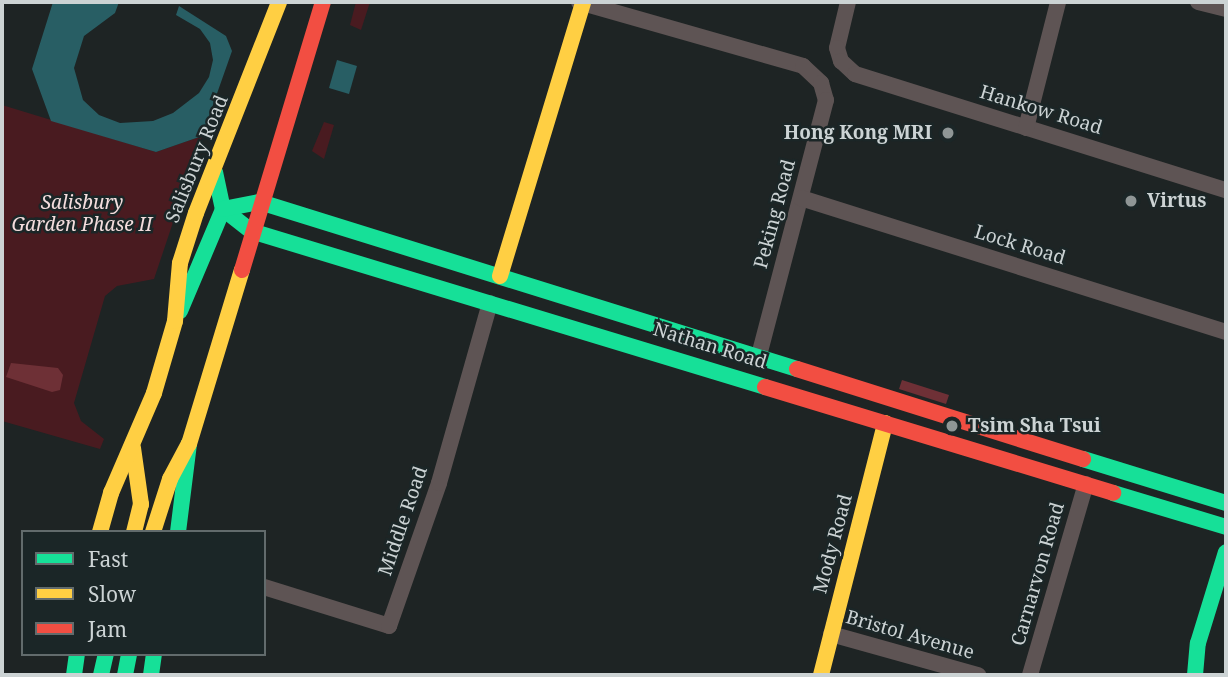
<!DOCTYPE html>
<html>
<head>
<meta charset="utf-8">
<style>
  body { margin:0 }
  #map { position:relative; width:1228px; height:677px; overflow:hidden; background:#1e2424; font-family:"Noto Serif",serif }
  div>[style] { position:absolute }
  .green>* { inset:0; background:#491b20 }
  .forest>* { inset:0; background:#6e3036 }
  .water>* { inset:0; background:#285e64 }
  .street>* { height:16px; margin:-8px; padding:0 8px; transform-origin:8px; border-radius:8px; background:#5e5454 }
  .fast>* { height:16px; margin:-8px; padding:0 8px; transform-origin:8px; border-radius:8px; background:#16e098 }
  .slow>* { height:16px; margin:-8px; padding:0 8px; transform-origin:8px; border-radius:8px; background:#ffcf43 }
  .jam>* { height:16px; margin:-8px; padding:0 8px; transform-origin:8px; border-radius:8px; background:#f24e42 }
  .dots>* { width:19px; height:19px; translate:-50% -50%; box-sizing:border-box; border:4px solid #1b2627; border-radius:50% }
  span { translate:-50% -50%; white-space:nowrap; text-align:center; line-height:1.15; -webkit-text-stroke:5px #1b2627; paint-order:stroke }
  .street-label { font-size:19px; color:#ccd3d4 }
  .poi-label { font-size:19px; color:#ccd3d4; font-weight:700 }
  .right { translate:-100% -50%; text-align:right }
  .left { translate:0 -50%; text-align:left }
  .park-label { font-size:19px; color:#f4dddd; font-style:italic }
  .frame { position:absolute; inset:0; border:4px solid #ccd3d4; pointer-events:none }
  .legend { position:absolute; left:21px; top:530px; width:245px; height:126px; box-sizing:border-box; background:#1b2627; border:2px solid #626b6c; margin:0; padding:9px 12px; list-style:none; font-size:21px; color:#ccd3d4 }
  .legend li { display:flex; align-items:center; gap:14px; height:35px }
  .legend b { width:35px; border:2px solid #626b6c }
</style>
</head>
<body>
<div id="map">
  <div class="green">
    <div style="clip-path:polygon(356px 2px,370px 2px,361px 30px,350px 25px)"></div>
    <div style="clip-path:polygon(2px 105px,156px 152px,202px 136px,154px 279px,117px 286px,105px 296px,74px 403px,81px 421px,104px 439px,100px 449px,2px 421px)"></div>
    <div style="clip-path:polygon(324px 122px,334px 125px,324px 159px,312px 151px)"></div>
  </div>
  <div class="forest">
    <div style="clip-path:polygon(11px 363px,58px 368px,63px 375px,60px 390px,52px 392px,6px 377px)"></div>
    <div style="clip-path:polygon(902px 380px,949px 395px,946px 404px,899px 389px)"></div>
  </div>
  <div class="water">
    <div style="clip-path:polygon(53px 2px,119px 2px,115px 13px,84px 36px,74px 68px,83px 100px,99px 115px,120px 123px,153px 121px,173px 113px,199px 93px,209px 77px,213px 60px,210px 43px,200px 29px,176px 15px,179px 6px,226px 36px,232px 51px,202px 136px,156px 152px,51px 121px,32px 69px)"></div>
    <div style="clip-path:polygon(337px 60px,357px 66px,349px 94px,329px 88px)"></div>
  </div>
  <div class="street">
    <div style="left:579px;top:2px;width:233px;rotate:15.9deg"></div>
    <div style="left:803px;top:66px;width:25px;rotate:43deg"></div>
    <div style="left:821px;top:83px;width:18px;rotate:74deg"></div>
    <div style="left:826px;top:100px;width:265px;rotate:104.7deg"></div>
    <div style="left:848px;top:2px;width:47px;rotate:103.4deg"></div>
    <div style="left:837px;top:48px;width:14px;rotate:73deg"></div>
    <div style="left:841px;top:61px;width:19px;rotate:43deg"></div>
    <div style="left:855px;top:74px;width:389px;rotate:17.4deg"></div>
    <div style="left:1198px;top:2px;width:29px;rotate:14deg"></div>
    <div style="left:1026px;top:128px;width:130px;rotate:-75.7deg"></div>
    <div style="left:801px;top:198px;width:446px;rotate:17.5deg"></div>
    <div style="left:264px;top:587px;width:131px;rotate:17.3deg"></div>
    <div style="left:389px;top:626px;width:151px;rotate:-70.7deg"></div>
    <div style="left:439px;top:483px;width:187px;rotate:-74.2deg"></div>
    <div style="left:831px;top:634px;width:153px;rotate:15.6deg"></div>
    <div style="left:1030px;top:675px;width:199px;rotate:-73.7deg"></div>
  </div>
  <div class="fast">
    <div style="left:215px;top:172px;width:38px;rotate:78deg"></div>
    <div style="left:223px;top:209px;width:36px;rotate:38deg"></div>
    <div style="left:251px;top:231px;width:537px;rotate:16.88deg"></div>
    <div style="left:260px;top:202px;width:562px;rotate:17.28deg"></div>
    <div style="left:180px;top:311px;width:111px;rotate:-67.1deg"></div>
    <div style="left:223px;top:209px;width:38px;rotate:-11deg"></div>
    <div style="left:1083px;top:459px;width:150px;rotate:17.1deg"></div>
    <div style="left:1113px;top:493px;width:118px;rotate:16.7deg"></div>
    <div style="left:178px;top:532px;width:89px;rotate:-82.9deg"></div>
    <div style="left:74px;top:675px;width:21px;rotate:-82deg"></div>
    <div style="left:101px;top:675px;width:22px;rotate:-77deg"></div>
    <div style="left:125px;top:675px;width:21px;rotate:-79deg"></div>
    <div style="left:151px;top:675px;width:21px;rotate:-82deg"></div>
    <div style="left:1195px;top:675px;width:32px;rotate:-85deg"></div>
    <div style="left:1198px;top:643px;width:95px;rotate:-72.9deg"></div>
  </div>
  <div class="slow">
    <div style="left:500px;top:276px;width:286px;rotate:-73.1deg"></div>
    <div style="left:133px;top:448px;width:57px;rotate:81.9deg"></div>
    <div style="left:141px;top:504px;width:29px;rotate:104deg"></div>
    <div style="left:100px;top:532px;width:41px;rotate:-74.2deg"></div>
    <div style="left:111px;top:493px;width:109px;rotate:-66.7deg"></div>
    <div style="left:154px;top:393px;width:75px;rotate:-73.7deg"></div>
    <div style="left:175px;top:321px;width:58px;rotate:-85.1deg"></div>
    <div style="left:180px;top:263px;width:52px;rotate:-72.3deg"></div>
    <div style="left:196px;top:213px;width:227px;rotate:-68.5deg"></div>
    <div style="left:153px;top:532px;width:56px;rotate:-72.2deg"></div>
    <div style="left:170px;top:479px;width:40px;rotate:-62deg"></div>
    <div style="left:189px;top:444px;width:182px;rotate:-73.1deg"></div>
    <div style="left:821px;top:675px;width:260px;rotate:-75.7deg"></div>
  </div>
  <div class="jam">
    <div style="left:242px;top:270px;width:280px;rotate:-73.2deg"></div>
    <div style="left:797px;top:369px;width:300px;rotate:17.5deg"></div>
    <div style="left:765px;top:387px;width:364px;rotate:16.9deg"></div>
  </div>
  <div class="dots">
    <div style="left:948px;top:133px;background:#8f9696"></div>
    <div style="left:1131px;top:201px;background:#8f9696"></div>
    <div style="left:952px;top:426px;background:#8f9696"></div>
  </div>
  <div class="street-label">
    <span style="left:1041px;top:110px;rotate:17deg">Hankow Road</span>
    <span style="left:197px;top:159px;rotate:-68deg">Salisbury Road</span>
    <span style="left:775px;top:214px;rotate:-75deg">Peking Road</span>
    <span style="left:1020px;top:245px;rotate:17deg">Lock Road</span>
    <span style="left:710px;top:346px;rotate:17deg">Nathan Road</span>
    <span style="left:403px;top:521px;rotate:-71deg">Middle Road</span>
    <span style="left:833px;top:544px;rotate:-75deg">Mody Road</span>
    <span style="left:1038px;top:574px;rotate:-74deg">Carnarvon Road</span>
    <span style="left:910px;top:635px;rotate:16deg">Bristol Avenue</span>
  </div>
  <div class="poi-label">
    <span class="right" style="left:932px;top:133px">Hong Kong MRI</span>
    <span class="left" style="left:1147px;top:201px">Virtus</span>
    <span class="left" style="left:968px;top:426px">Tsim Sha Tsui</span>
  </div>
  <div class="park-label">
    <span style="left:82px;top:214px">Salisbury<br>Garden Phase II</span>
  </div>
  <div class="frame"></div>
  <ul class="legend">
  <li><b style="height:9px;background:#16e098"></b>Fast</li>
  <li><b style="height:9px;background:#ffcf43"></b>Slow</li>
  <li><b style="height:9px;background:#f24e42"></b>Jam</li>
  </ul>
</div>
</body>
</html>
